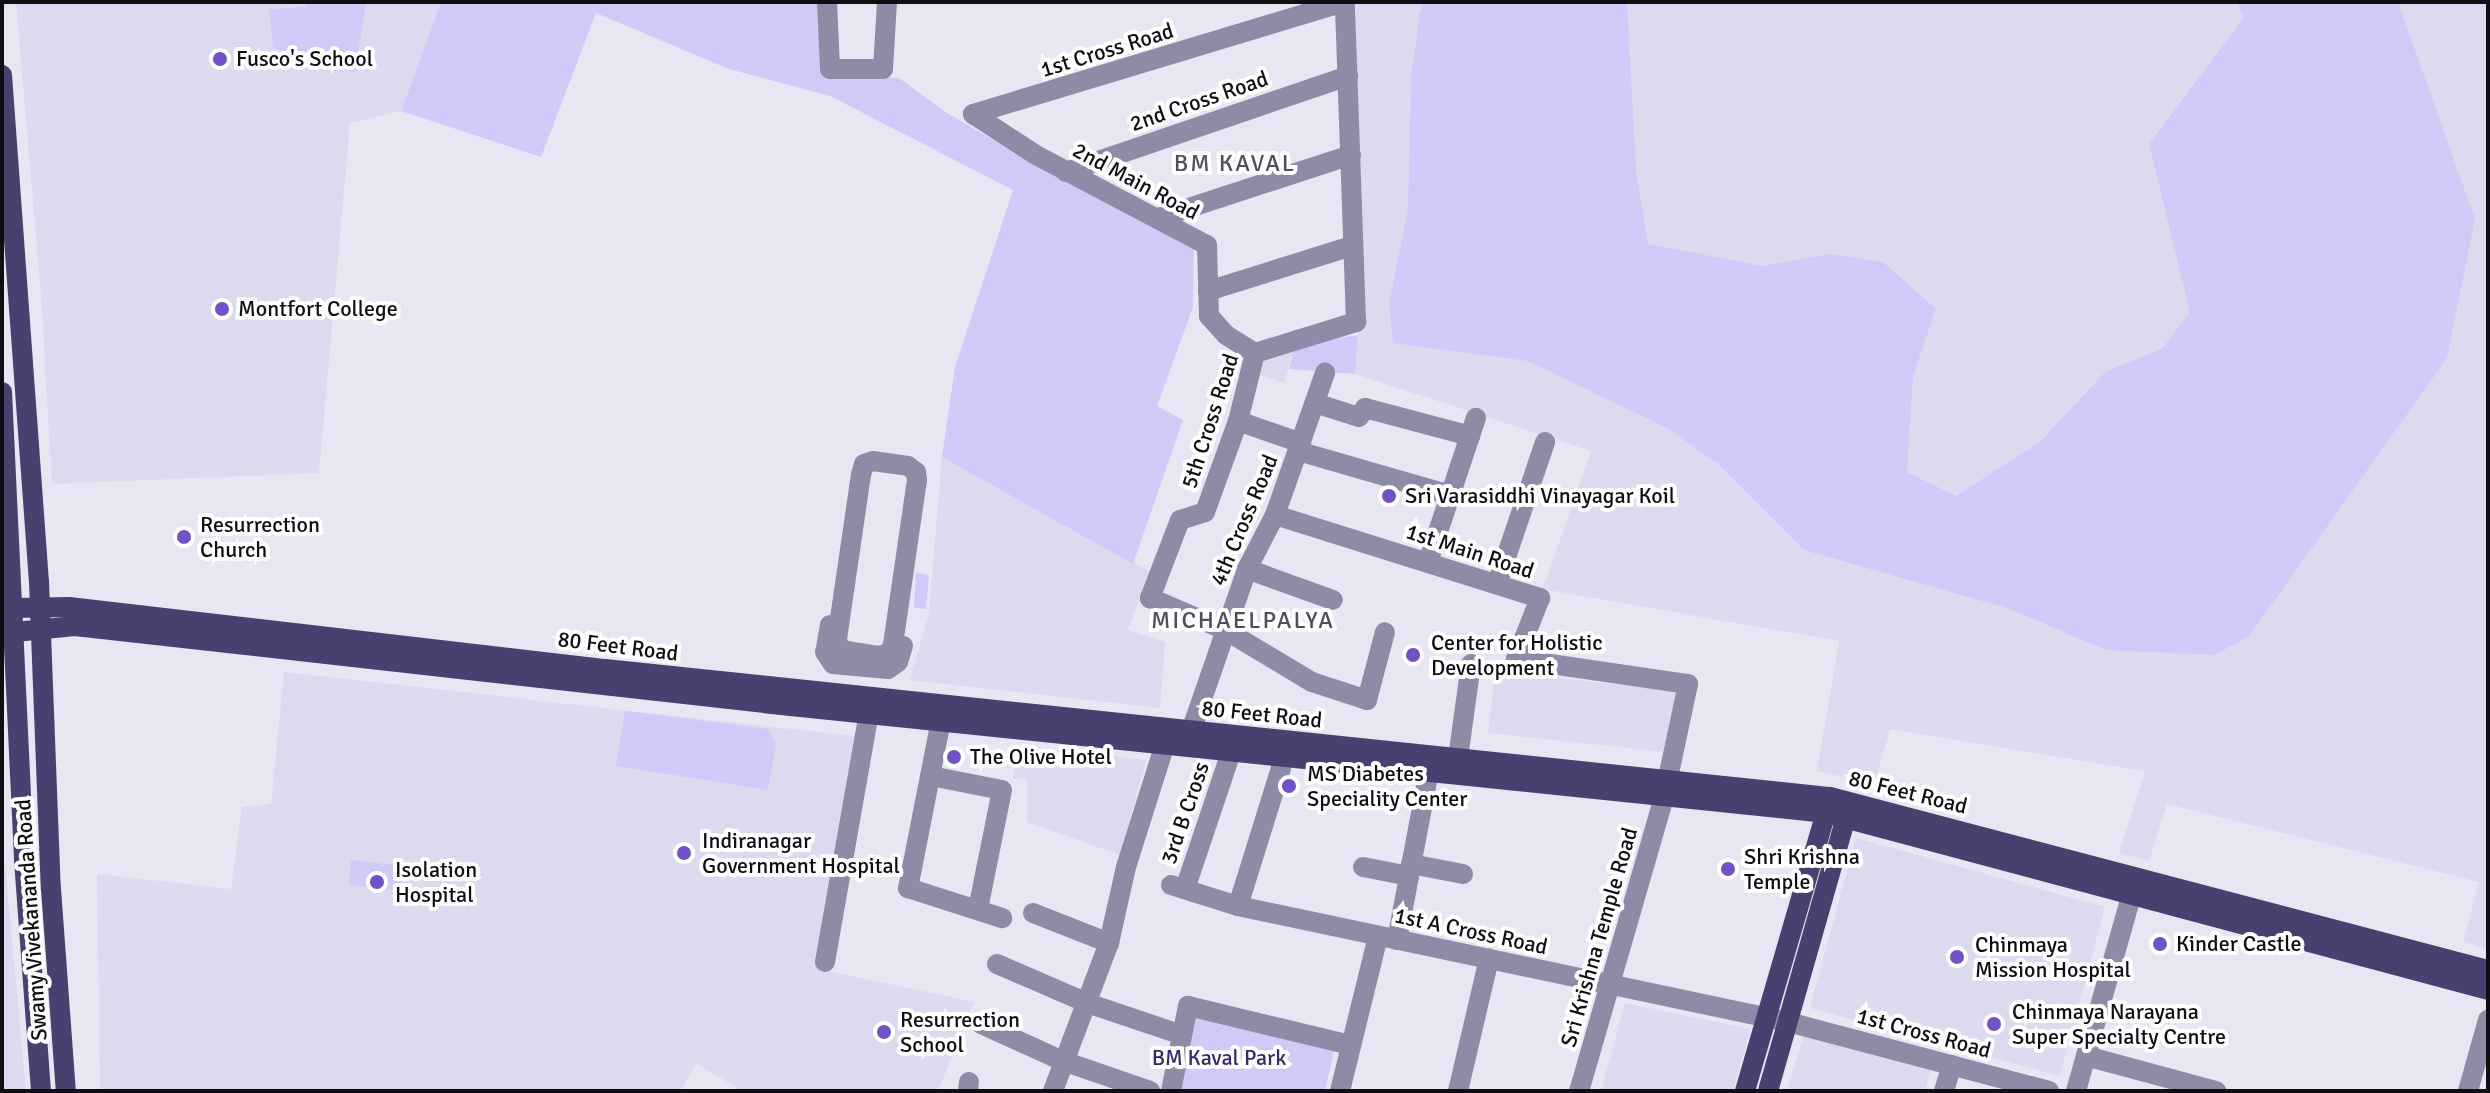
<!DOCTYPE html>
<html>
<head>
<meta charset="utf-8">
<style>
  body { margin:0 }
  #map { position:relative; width:2490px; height:1093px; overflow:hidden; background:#e7e6f2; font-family:Signika,sans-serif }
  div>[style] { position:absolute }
  .built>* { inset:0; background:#dcdaee }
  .green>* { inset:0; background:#d1caf8 }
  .minor>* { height:20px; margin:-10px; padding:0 10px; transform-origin:10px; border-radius:10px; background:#8f8ba7 }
  .major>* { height:20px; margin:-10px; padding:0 10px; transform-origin:10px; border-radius:10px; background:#4a406f }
  .dots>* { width:22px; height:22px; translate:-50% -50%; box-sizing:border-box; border:4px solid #fff; border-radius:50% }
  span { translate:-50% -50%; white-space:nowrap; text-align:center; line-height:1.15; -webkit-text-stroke:8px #fff; paint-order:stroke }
  .street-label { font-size:22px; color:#0f0f13 }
  .poi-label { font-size:22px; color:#0f0f13 }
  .left { translate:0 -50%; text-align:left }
  .park-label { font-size:22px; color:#3a256e }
  .neighbourhood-label { font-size:24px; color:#504f59; letter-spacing:2px }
  .frame { position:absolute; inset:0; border:4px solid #0f0f13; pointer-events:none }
</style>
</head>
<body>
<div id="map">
  <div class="built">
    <div style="clip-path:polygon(16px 2px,441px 2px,401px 111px,350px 123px,319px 473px,52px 484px,41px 295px)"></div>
    <div style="clip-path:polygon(1356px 2px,2488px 2px,2488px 949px,2463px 942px,2479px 882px,2167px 804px,2149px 861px,2119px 853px,2145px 771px,1890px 729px,1874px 784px,1817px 771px,1839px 641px,1543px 589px,1591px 451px,1355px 374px,1358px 335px)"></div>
    <div style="clip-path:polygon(1295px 345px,1284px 383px,1256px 374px,1263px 355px)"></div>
    <div style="clip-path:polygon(942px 457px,1149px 571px,1128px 630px,1165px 642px,1160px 708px,910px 680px,929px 612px)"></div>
    <div style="clip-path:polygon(1495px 671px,1677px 691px,1665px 752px,1488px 733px)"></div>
    <div style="clip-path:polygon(284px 672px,863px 737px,819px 969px,974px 1002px,938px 1091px,742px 1091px,696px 1063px,681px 1091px,100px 1091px,97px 874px,231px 889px,242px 807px,271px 804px)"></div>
    <div style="clip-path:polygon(1017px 746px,1146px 760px,1120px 855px,1027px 822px,1027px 779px,1013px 778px)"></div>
    <div style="clip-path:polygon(1856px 838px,2105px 907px,2060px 1076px,1810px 1008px)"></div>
    <div style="clip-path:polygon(2px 864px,5px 865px,26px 1091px,2px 1091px)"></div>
    <div style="clip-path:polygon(1625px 1003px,1750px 1029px,1733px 1091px,1601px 1091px)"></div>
    <div style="clip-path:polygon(1805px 1032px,1931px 1067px,1925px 1091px,1787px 1091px)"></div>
  </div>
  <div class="green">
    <div style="clip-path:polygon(306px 2px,366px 2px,355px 73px,273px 48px,269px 9px,306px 7px)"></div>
    <div style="clip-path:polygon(441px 2px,818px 2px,822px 74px,899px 78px,947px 113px,1050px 173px,1194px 249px,1193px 307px,1157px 406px,1183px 420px,1133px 564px,942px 457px,955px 367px,1013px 190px,830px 96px,729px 69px,596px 13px,541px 157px,401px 111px)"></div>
    <div style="clip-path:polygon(1425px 2px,1627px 2px,1636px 170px,1648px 244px,1762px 266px,1829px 254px,1883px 262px,1936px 309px,1913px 376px,1907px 472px,1956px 496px,2040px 442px,2105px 372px,2162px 349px,2190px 312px,2149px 144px,2243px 19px,2238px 2px,2398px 2px,2475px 219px,2447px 358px,2249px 636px,2215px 655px,2106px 650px,2010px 609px,1804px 550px,1717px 463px,1665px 427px,1528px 361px,1393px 343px,1389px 303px,1408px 210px,1411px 78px,1420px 12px)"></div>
    <div style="clip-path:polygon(1358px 335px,1355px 374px,1289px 369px,1295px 345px)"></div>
    <div style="clip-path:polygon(916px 573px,929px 575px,926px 609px,914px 608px)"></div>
    <div style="clip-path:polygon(625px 711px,768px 729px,776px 744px,768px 790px,616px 766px)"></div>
    <div style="clip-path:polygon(351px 860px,402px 866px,400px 891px,349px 885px)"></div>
    <div style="clip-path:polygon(1193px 1017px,1334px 1050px,1325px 1091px,1175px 1091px)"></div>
  </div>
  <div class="minor">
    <div style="left:827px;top:2px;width:67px;rotate:87.4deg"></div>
    <div style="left:830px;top:69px;width:53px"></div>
    <div style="left:883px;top:69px;width:67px;rotate:-86.6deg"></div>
    <div style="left:973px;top:114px;width:75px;rotate:33.1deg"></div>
    <div style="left:1036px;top:155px;width:193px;rotate:27.8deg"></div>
    <div style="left:1207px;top:245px;width:71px;rotate:88.4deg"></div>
    <div style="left:1209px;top:316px;width:25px;rotate:48deg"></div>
    <div style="left:1226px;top:335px;width:34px;rotate:32deg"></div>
    <div style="left:973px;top:114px;width:388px;rotate:-16.8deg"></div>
    <div style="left:1066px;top:172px;width:298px;rotate:-18.8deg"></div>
    <div style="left:1158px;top:218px;width:203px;rotate:-18.1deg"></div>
    <div style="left:1208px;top:291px;width:151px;rotate:-17.4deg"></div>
    <div style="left:1255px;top:353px;width:70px;rotate:104deg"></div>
    <div style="left:1238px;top:421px;width:97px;rotate:109.9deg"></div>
    <div style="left:1205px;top:512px;width:26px;rotate:162deg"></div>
    <div style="left:1180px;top:520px;width:84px;rotate:111deg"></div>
    <div style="left:1150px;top:598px;width:82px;rotate:23.1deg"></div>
    <div style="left:1225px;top:630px;width:101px;rotate:30.9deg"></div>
    <div style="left:1312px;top:682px;width:58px;rotate:18.1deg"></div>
    <div style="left:1367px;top:700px;width:70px;rotate:-75.2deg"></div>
    <div style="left:1255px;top:353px;width:106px;rotate:-17.1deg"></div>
    <div style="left:1356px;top:322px;width:320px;rotate:-92deg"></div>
    <div style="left:1315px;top:403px;width:46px;rotate:17.7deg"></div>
    <div style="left:1359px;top:417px;width:11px;rotate:-56deg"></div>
    <div style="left:1365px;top:408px;width:109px;rotate:14.9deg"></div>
    <div style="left:1238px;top:421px;width:67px;rotate:19.2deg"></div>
    <div style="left:1298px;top:451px;width:158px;rotate:16.1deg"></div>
    <div style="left:873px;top:461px;width:35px;rotate:8deg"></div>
    <div style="left:908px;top:466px;width:10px;rotate:37deg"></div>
    <div style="left:916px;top:472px;width:8px;rotate:83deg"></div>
    <div style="left:917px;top:480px;width:167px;rotate:98.3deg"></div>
    <div style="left:893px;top:645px;width:10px;rotate:119deg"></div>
    <div style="left:888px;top:654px;width:10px;rotate:169deg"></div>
    <div style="left:878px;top:656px;width:32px;rotate:-171deg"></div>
    <div style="left:846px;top:651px;width:9px;rotate:-153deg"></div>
    <div style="left:838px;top:647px;width:8px;rotate:-97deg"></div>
    <div style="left:837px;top:639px;width:166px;rotate:-81.7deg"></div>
    <div style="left:861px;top:475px;width:11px;rotate:-75deg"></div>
    <div style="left:864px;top:464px;width:9px;rotate:-18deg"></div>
    <div style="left:1275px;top:515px;width:278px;rotate:17.4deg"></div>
    <div style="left:1540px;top:598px;width:66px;rotate:111.5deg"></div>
    <div style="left:1516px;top:659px;width:174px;rotate:8.3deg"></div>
    <div style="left:1688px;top:684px;width:116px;rotate:102deg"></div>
    <div style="left:1664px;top:797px;width:306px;rotate:106.1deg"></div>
    <div style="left:1428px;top:562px;width:152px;rotate:-71.6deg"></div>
    <div style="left:1247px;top:569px;width:91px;rotate:19.8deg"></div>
    <div style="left:1497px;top:584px;width:150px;rotate:-71.3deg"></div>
    <div style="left:830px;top:625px;width:27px;rotate:100deg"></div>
    <div style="left:825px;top:652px;width:14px;rotate:56deg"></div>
    <div style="left:833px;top:664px;width:55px;rotate:5.2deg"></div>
    <div style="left:888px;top:669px;width:12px;rotate:-35deg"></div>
    <div style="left:898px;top:662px;width:17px;rotate:-73deg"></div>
    <div style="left:944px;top:705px;width:187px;rotate:101.1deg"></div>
    <div style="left:908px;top:888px;width:99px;rotate:17.7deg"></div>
    <div style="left:1191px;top:731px;width:171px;rotate:-70.9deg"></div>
    <div style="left:1247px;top:569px;width:61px;rotate:-62.6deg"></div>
    <div style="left:1275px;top:515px;width:151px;rotate:-70.6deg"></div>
    <div style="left:1458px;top:758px;width:95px;rotate:-82.1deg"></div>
    <div style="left:931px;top:776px;width:72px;rotate:11.2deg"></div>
    <div style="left:1002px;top:790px;width:121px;rotate:101.4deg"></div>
    <div style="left:1411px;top:864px;width:53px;rotate:10.9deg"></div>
    <div style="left:1363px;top:867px;width:47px;rotate:11.1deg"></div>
    <div style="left:1171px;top:885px;width:70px;rotate:17.4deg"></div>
    <div style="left:1238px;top:906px;width:562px;rotate:11.91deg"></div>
    <div style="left:1788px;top:1022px;width:270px;rotate:14.8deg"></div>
    <div style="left:1185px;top:889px;width:145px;rotate:-71.4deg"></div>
    <div style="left:1238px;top:906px;width:145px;rotate:-72.7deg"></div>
    <div style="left:1033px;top:913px;width:82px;rotate:21.5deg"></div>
    <div style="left:1397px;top:940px;width:172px;rotate:-79.3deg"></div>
    <div style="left:825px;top:962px;width:253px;rotate:-80deg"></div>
    <div style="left:997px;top:964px;width:98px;rotate:23.4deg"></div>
    <div style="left:1087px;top:1003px;width:100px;rotate:18.6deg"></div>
    <div style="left:981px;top:1024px;width:90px;rotate:24.3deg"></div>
    <div style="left:1063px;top:1061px;width:92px;rotate:19deg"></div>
    <div style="left:2086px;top:1056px;width:135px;rotate:15.1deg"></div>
    <div style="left:968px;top:1091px;width:9px;rotate:-84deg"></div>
    <div style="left:1053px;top:1091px;width:158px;rotate:-69.3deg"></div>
    <div style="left:1109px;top:943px;width:78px;rotate:-77.4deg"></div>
    <div style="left:1126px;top:867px;width:129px;rotate:-72.4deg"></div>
    <div style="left:1171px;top:1091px;width:87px;rotate:-78.7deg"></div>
    <div style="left:1188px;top:1006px;width:168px;rotate:13.5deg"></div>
    <div style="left:1340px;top:1091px;width:160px;rotate:-76.2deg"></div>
    <div style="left:1458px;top:1091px;width:136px;rotate:-76.8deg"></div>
    <div style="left:1944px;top:1091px;width:27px;rotate:-73deg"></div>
    <div style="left:2076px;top:1091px;width:203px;rotate:-74.2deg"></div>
    <div style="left:2468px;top:1091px;width:74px;rotate:-74.3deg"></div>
  </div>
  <div class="major">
    <div style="left:2px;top:75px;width:508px;rotate:85.83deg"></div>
    <div style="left:39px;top:582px;width:307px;rotate:87.8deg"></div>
    <div style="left:51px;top:889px;width:203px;rotate:85.8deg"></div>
    <div style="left:2px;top:392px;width:469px;rotate:87.3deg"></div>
    <div style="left:24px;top:860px;width:232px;rotate:85.8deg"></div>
    <div style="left:13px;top:608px;width:56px;rotate:-1deg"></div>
    <div style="left:69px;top:607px;width:540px;rotate:6.6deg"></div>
    <div style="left:605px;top:669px;width:1232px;rotate:5.97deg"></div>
    <div style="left:1830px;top:797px;width:680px;rotate:14.73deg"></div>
    <div style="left:15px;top:632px;width:60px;rotate:-5.7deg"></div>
    <div style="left:75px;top:626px;width:720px;rotate:6.38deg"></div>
    <div style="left:791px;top:706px;width:1041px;rotate:5.9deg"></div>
    <div style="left:1826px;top:813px;width:685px;rotate:14.97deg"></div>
    <div style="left:1745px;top:1091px;width:302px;rotate:-73.8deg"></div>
    <div style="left:1768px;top:1091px;width:296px;rotate:-74.1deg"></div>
  </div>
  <div class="dots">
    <div style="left:220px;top:59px;background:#7150c9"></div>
    <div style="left:222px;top:309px;background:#7150c9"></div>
    <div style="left:1389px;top:496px;background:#7150c9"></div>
    <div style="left:184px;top:537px;background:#7150c9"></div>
    <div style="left:1413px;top:655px;background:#7150c9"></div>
    <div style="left:954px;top:757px;background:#7150c9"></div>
    <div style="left:1289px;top:786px;background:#7150c9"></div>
    <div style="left:684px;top:853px;background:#7150c9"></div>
    <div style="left:1728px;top:869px;background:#7150c9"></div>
    <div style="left:377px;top:882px;background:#7150c9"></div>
    <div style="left:2160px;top:944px;background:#7150c9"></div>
    <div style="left:1957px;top:957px;background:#7150c9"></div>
    <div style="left:1994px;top:1024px;background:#7150c9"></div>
    <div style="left:884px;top:1032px;background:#7150c9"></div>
  </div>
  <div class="street-label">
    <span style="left:1107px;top:50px;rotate:-17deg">1st Cross Road</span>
    <span style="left:1199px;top:101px;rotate:-19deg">2nd Cross Road</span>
    <span style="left:1136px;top:181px;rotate:28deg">2nd Main Road</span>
    <span style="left:1210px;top:421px;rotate:-72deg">5th Cross Road</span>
    <span style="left:1244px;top:520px;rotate:-67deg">4th Cross Road</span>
    <span style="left:1470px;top:551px;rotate:18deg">1st Main Road</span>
    <span style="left:618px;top:646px;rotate:7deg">80 Feet Road</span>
    <span style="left:1262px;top:714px;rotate:6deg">80 Feet Road</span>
    <span style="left:1908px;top:792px;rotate:14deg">80 Feet Road</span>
    <span style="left:1185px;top:813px;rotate:-71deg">3rd B Cross</span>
    <span style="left:31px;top:920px;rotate:-94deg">Swamy Vivekananda Road</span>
    <span style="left:1471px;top:931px;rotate:12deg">1st A Cross Road</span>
    <span style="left:1599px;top:937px;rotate:-74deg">Sri Krishna Temple Road</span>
    <span style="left:1924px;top:1033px;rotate:15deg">1st Cross Road</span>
  </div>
  <div class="poi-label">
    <span class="left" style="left:236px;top:59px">Fusco's School</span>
    <span class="left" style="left:238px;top:309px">Montfort College</span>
    <span class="left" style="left:1405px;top:496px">Sri Varasiddhi Vinayagar Koil</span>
    <span class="left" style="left:200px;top:537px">Resurrection<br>Church</span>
    <span class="left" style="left:1431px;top:655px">Center for Holistic<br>Development</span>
    <span class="left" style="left:970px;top:757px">The Olive Hotel</span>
    <span class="left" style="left:1307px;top:786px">MS Diabetes<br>Speciality Center</span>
    <span class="left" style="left:702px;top:853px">Indiranagar<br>Government Hospital</span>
    <span class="left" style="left:1744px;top:869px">Shri Krishna<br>Temple</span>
    <span class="left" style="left:395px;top:882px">Isolation<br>Hospital</span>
    <span class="left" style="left:1975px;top:957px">Chinmaya<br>Mission Hospital</span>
    <span class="left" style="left:2176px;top:944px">Kinder Castle</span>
    <span class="left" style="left:2012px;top:1024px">Chinmaya Narayana<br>Super Specialty Centre</span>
    <span class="left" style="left:900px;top:1032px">Resurrection<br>School</span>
  </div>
  <div class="park-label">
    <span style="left:1219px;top:1058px">BM Kaval Park</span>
  </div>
  <div class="neighbourhood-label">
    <span style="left:1235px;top:164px">BM KAVAL</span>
    <span style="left:1243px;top:621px">MICHAELPALYA</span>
  </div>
  <div class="frame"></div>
</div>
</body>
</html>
